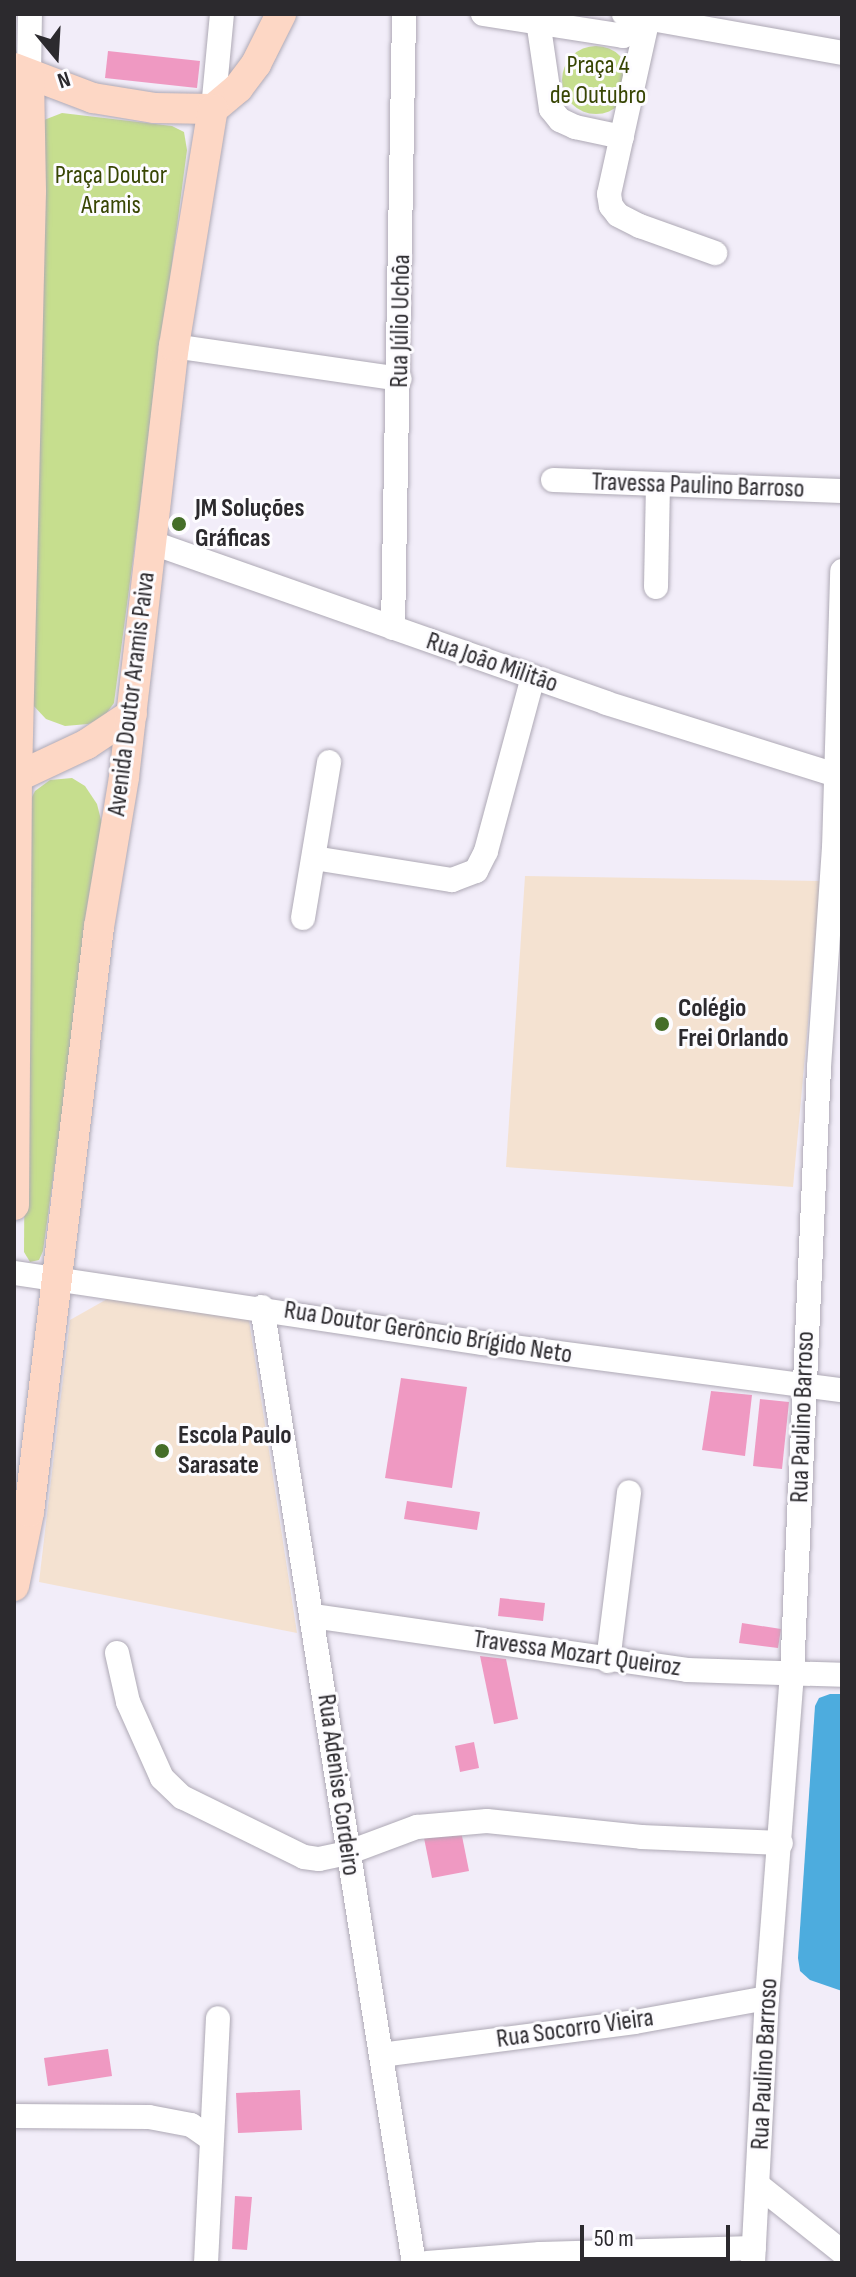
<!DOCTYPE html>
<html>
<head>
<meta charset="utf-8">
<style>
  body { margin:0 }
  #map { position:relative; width:856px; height:2277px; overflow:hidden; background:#f2edf9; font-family:"Sofia Sans Condensed",sans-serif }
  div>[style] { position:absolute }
  .education>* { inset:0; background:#f4e2d1 }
  .green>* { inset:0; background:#c6de8e }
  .round { border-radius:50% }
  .water>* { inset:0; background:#4dacde }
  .building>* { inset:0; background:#ef99c2 }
  .roads { filter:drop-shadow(0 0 2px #aea9b5) drop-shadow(0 0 2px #aea9b5) }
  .minor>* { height:24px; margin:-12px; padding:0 12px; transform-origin:12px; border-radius:12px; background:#fff }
  .major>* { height:30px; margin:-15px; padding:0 15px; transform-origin:15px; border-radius:15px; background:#fdd7c5 }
  .dots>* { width:22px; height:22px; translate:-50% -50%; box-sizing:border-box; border:4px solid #fdfcff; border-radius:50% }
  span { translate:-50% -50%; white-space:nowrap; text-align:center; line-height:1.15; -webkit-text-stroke:6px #fdfcff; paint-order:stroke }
  .park-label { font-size:26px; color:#384604 }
  .street-label { font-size:26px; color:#2c2a2e }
  .poi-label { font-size:26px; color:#2c2a2e; font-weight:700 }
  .left { translate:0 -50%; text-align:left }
  .frame { position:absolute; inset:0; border:16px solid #2c2a2e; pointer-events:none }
  .north { position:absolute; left:16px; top:16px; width:80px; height:80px; -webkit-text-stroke:6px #fdfcff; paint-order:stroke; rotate:162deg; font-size:22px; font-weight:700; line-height:32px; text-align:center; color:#2c2a2e }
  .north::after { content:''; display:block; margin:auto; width:28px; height:36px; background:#2c2a2e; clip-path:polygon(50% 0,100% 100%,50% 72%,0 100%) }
  .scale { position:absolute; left:580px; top:2225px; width:150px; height:36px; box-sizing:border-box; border:4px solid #2c2a2e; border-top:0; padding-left:10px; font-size:24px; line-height:28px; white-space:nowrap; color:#2c2a2e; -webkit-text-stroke:6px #fdfcff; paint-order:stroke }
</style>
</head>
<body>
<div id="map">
  <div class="education">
    <div style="clip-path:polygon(525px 876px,821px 881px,793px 1187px,506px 1167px)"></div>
    <div style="clip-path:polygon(116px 1294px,248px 1314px,297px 1633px,39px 1582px,70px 1320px)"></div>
  </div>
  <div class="green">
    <div class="round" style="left:562px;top:46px;width:68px;height:68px"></div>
    <div style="clip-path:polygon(62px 113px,172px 126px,184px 132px,187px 150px,114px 703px,103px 718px,88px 724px,65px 726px,46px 719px,31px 703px,44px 120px)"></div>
    <div style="clip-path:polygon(72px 778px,85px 786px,97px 804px,102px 824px,43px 1251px,39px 1260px,30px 1262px,24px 1252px,27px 807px,35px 791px,50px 780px)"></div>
  </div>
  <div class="water">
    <div style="clip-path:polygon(830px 1694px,842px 1694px,842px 1991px,810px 1980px,800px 1971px,798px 1958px,815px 1706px,819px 1698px)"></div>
  </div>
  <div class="building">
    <div style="clip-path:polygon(108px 51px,200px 61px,197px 88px,105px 78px)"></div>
    <div style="clip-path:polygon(401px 1378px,467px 1387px,452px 1488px,385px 1478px)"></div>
    <div style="clip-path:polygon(711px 1391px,752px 1395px,745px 1456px,702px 1450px)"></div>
    <div style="clip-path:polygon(760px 1399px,789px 1402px,782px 1469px,753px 1466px)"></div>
    <div style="clip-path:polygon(407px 1501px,480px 1512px,477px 1530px,404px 1519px)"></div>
    <div style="clip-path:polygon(500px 1598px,545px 1603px,543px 1621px,498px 1616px)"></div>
    <div style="clip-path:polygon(742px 1623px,781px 1629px,778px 1648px,739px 1643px)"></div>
    <div style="clip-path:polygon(480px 1656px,506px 1659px,518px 1719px,494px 1724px)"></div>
    <div style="clip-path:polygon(474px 1742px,479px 1768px,460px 1772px,455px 1746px)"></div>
    <div style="clip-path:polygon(461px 1831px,469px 1871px,432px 1878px,424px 1838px)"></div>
    <div style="clip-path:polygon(108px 2049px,112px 2076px,48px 2086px,44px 2058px)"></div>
    <div style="clip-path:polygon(300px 2090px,302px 2130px,238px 2133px,236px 2093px)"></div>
    <div style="clip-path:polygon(235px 2196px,252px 2197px,247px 2250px,232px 2249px)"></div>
  </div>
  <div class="roads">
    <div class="minor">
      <div style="left:483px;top:14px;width:142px;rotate:8.9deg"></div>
      <div style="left:623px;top:36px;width:31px;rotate:-36deg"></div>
      <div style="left:537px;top:14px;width:96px;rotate:81.6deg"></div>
      <div style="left:551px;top:109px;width:14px;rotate:51deg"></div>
      <div style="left:560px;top:120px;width:17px;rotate:25deg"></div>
      <div style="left:575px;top:127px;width:48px;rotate:12deg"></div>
      <div style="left:624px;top:14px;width:221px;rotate:10.1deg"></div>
      <div style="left:648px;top:18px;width:180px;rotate:102.5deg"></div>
      <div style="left:609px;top:194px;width:12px;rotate:81deg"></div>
      <div style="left:611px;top:206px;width:11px;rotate:52deg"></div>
      <div style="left:618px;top:215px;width:25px;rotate:27deg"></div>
      <div style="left:640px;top:226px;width:80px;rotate:19.8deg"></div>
      <div style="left:29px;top:75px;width:61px;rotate:-89.1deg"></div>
      <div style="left:213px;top:109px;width:95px;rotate:-84.6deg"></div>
      <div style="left:174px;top:346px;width:228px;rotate:8.3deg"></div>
      <div style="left:553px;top:480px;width:289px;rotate:2.2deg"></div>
      <div style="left:150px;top:542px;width:484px;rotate:19.4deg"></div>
      <div style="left:606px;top:703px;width:241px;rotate:17.4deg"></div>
      <div style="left:656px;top:587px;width:101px;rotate:-88.9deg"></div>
      <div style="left:393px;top:628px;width:614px;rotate:-88.97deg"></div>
      <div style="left:314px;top:858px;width:140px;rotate:9.1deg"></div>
      <div style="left:452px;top:880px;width:26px;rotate:-21deg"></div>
      <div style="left:476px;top:871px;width:22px;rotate:-63deg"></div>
      <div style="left:486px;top:851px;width:180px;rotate:-74.9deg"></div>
      <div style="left:303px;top:918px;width:158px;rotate:-80.5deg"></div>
      <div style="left:14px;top:1273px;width:474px;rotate:8.5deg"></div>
      <div style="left:483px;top:1343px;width:362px;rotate:7.5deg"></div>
      <div style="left:262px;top:1307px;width:968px;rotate:80.97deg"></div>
      <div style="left:313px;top:1616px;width:378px;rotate:8.2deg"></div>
      <div style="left:687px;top:1670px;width:155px;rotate:1.8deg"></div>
      <div style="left:117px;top:1653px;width:50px;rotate:77.3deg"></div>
      <div style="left:128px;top:1702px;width:83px;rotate:65.9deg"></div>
      <div style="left:162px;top:1778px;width:28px;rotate:44deg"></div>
      <div style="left:182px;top:1797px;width:136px;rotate:26.2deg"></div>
      <div style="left:304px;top:1857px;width:15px;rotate:8deg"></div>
      <div style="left:319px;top:1859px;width:29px;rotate:-12deg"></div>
      <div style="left:347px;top:1853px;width:75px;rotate:-20.4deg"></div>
      <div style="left:417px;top:1827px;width:70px;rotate:-4.9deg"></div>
      <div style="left:487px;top:1821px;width:155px;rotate:5.9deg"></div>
      <div style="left:641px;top:1837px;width:140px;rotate:2.5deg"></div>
      <div style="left:608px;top:1661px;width:170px;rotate:-82.9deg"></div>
      <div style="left:381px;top:2055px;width:256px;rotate:-7.4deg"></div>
      <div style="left:635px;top:2022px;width:134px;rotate:-10.3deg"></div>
      <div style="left:14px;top:2116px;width:135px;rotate:0.4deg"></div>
      <div style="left:149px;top:2117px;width:43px;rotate:10.8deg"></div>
      <div style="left:191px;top:2125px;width:24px;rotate:35deg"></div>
      <div style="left:758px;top:2185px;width:107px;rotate:38.6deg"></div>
      <div style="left:206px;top:2263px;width:245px;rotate:-87.2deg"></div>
      <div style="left:427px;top:2263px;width:113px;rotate:-4.6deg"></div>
      <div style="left:540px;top:2254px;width:214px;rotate:-1.6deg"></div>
      <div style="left:753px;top:2263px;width:265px;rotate:-87deg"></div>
      <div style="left:767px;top:1998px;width:325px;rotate:-85.6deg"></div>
      <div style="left:792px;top:1674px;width:608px;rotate:-87.45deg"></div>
      <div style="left:819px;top:1067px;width:220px;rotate:-86.1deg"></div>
      <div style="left:834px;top:848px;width:277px;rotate:-88.3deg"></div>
    </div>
    <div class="major">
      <div style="left:14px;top:68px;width:85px;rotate:20.8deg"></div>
      <div style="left:93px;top:98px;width:63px;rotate:9.2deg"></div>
      <div style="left:155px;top:108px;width:58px;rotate:1deg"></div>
      <div style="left:213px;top:109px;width:33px;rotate:-40deg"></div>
      <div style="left:238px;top:88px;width:30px;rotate:-53deg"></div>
      <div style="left:256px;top:64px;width:56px;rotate:-63.4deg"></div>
      <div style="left:17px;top:777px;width:77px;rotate:-25.2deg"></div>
      <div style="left:87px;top:744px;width:54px;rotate:-33.7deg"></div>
      <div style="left:14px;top:1205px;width:428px;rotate:-89.6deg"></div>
      <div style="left:17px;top:777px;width:586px;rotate:-88.63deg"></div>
      <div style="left:31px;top:191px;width:116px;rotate:-91deg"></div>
      <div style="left:14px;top:1586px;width:76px;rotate:-78.5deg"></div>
      <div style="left:29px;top:1512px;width:589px;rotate:-83.18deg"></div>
      <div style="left:99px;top:927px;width:152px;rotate:-80.5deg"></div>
      <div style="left:124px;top:777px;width:434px;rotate:-83.4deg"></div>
      <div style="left:174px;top:346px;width:240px;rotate:-80.7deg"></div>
    </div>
  </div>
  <div class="dots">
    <div style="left:179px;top:524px;background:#456e29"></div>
    <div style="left:662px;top:1024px;background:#456e29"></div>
    <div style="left:162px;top:1451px;background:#456e29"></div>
  </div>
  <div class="park-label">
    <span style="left:598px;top:81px">Praça 4<br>de Outubro</span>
    <span style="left:111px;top:191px">Praça Doutor<br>Aramis</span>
  </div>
  <div class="street-label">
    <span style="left:401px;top:321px;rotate:-89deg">Rua Júlio Uchôa</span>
    <span style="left:698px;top:486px;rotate:2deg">Travessa Paulino Barroso</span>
    <span style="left:492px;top:663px;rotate:19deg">Rua João Militão</span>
    <span style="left:132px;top:694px;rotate:-83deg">Avenida Doutor Aramis Paiva</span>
    <span style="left:428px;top:1333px;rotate:9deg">Rua Doutor Gerôncio Brígido Neto</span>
    <span style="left:803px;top:1417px;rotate:-88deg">Rua Paulino Barroso</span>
    <span style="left:577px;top:1654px;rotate:8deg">Travessa Mozart Queiroz</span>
    <span style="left:338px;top:1785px;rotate:82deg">Rua Adenise Cordeiro</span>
    <span style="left:575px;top:2029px;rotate:-8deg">Rua Socorro Vieira</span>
    <span style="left:765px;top:2064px;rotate:-87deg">Rua Paulino Barroso</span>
  </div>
  <div class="poi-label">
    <span class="left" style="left:195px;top:524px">JM Soluções<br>Gráficas</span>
    <span class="left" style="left:678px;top:1024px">Colégio<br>Frei Orlando</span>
    <span class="left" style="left:178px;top:1451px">Escola Paulo<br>Sarasate</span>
  </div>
  <div class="frame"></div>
  <div class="north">N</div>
  <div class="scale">50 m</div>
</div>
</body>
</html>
